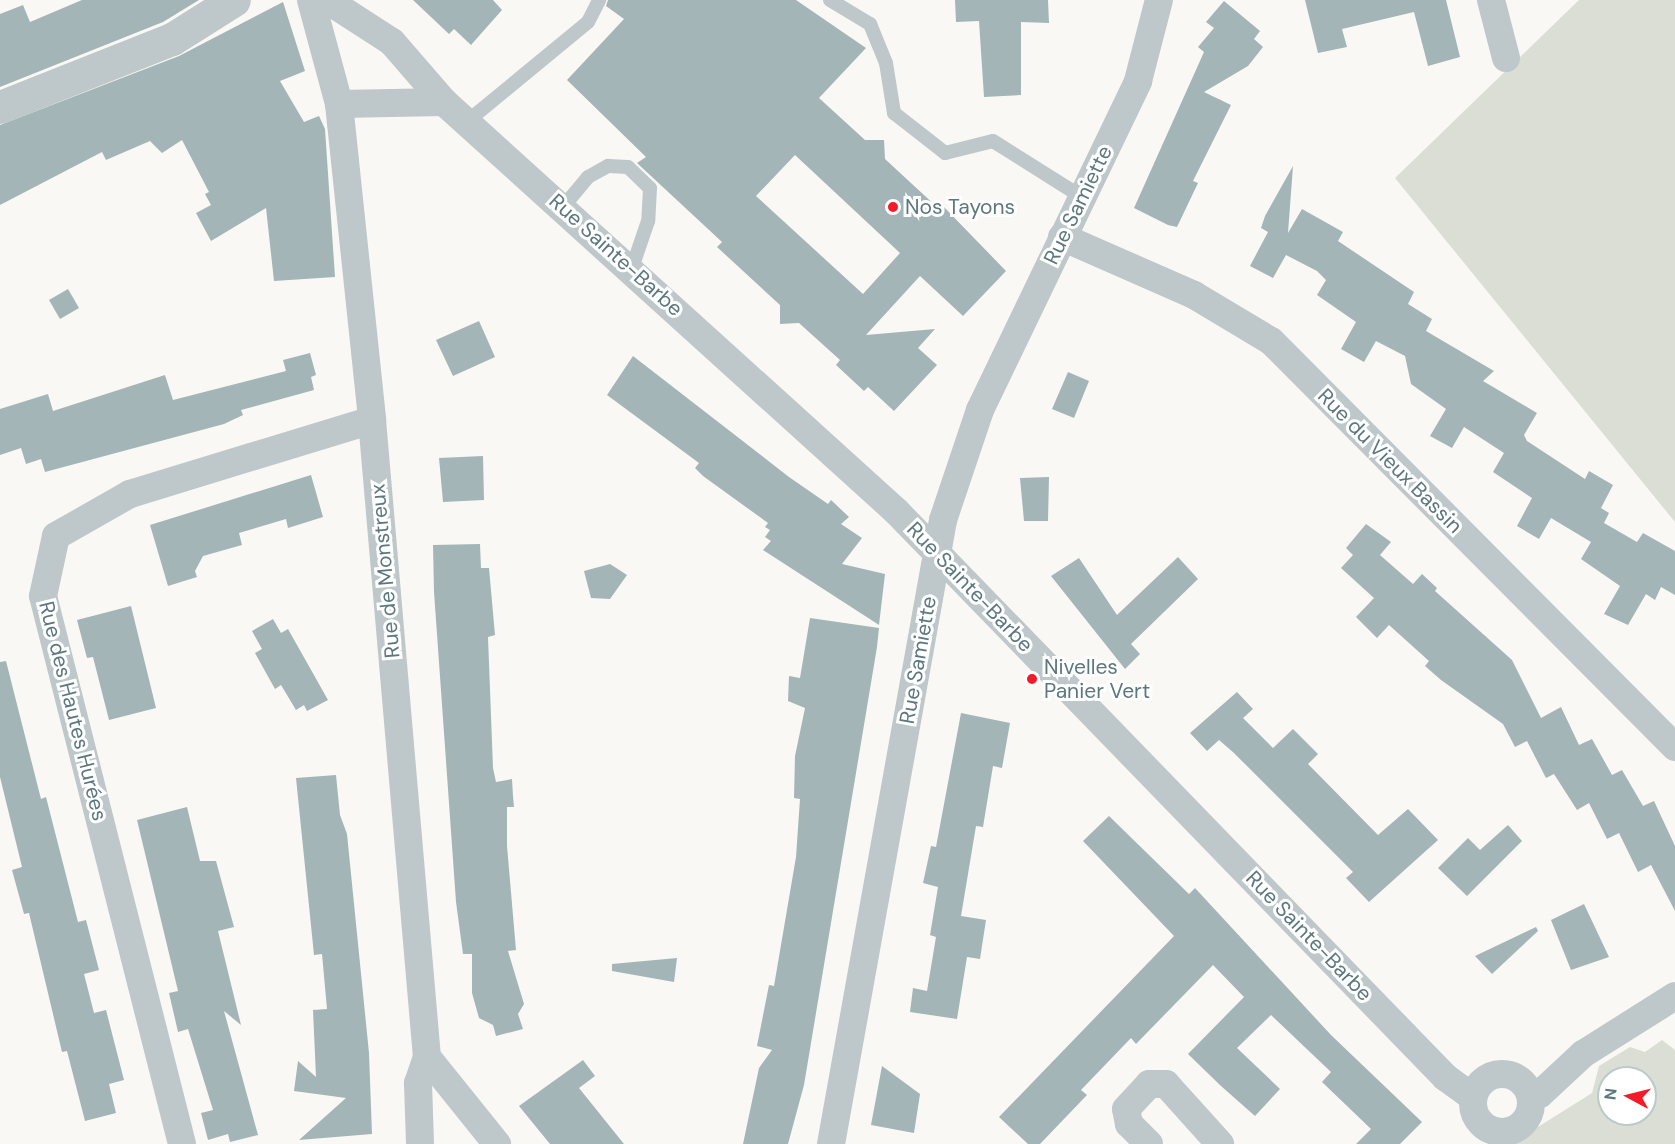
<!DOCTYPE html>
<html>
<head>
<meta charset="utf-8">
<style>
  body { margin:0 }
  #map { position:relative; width:1675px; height:1144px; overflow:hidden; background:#f9f8f5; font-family:"DM Sans",sans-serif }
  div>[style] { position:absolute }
  .green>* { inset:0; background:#daded4 }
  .building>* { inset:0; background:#a4b5b7 }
  .service>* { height:14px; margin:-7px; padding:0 7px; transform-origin:7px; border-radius:7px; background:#bec7c9 }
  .minor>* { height:28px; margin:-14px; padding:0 14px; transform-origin:14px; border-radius:14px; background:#bec7c9 }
  .minor>.ring { margin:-14px; padding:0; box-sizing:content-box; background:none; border:28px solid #bec7c9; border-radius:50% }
  .tertiary>* { height:33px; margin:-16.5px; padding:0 16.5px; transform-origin:16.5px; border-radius:16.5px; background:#bec7c9 }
  .dots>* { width:16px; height:16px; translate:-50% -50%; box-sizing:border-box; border:3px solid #fff; border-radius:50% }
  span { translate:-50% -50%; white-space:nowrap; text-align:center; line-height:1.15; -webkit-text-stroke:6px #fff; paint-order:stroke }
  .street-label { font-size:21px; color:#5c787e }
  .poi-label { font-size:21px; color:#5c787e }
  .left { translate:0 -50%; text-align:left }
  .north { position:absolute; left:1597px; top:1066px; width:60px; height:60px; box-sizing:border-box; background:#fff; border:2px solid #bec9cb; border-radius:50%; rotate:277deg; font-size:16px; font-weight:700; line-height:24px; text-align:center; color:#5c787e }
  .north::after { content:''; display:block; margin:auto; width:21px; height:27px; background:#f41a28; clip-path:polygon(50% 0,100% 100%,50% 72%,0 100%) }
</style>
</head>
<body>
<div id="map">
  <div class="green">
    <div style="clip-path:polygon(1579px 0,1675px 0,1675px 522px,1395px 178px)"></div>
    <div style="clip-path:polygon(evenodd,1662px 1040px,1675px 1050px,1675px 1144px,1511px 1144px,1592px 1093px,1599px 1066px,1630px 1047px,1645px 1052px,1662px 1040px,1609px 1078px,1645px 1078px,1645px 1114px,1609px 1114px,1609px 1078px)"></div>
  </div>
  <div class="building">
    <div style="clip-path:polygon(82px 0,199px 0,163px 22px,0 87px,0 14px,23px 5px,30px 22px)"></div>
    <div style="clip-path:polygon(413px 0,493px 0,502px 10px,471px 45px,454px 29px,449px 34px)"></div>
    <div style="clip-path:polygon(evenodd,608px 0,796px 0,866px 48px,819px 98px,865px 140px,884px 140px,885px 159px,938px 208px,942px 205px,1006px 271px,963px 316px,920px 276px,866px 335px,935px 329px,918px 348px,937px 365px,894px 411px,868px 387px,864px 391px,836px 365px,840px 360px,799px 323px,780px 324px,780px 305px,717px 247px,722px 242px,637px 163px,646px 157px,567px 80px,624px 19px,606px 6px,608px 0,795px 155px,900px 253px,863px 294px,756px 196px,795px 155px)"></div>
    <div style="clip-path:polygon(955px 0,1048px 0,1049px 23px,1021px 22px,1021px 95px,984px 97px,979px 21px,956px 22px)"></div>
    <div style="clip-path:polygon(1305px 0,1446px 0,1460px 57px,1428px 66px,1414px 12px,1342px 29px,1347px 47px,1318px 53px)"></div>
    <div style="clip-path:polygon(1224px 1px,1260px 31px,1254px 39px,1263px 47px,1248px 66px,1204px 92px,1231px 105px,1193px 181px,1198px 183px,1177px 227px,1168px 225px,1134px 208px,1204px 52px,1198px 47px,1214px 28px,1206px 22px)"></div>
    <div style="clip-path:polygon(283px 2px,305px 71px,280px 81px,304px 122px,319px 116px,325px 129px,335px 277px,274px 281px,266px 208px,211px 241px,196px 213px,211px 205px,205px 194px,209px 192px,182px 140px,162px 153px,150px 141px,106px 160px,102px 152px,0 205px,0 125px,179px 56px)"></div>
    <div style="clip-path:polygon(1293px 166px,1288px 233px,1302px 209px,1343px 232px,1338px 241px,1414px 292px,1408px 304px,1432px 319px,1426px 331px,1494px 371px,1483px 381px,1537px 413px,1524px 435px,1527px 441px,1585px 479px,1589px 471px,1613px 485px,1601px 508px,1609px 513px,1604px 523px,1637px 542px,1643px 533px,1675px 551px,1675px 595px,1661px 587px,1655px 600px,1646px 594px,1628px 625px,1604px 614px,1620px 586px,1581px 559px,1591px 542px,1551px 518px,1539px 539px,1517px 526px,1532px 498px,1493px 472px,1504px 453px,1464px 427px,1452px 448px,1430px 436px,1446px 409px,1411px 384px,1405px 356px,1376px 341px,1364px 362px,1341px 349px,1356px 322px,1317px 295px,1326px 280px,1317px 271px,1286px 255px,1273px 278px,1250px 266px,1268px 232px,1261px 228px,1265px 216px)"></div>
    <div style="clip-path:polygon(68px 289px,79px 308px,60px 319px,49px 300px)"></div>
    <div style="clip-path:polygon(479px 321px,495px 357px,453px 376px,436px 340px)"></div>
    <div style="clip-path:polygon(310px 353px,316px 375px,311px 377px,314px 390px,241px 410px,243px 415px,224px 424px,45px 472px,41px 459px,26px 464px,21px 448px,0 455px,0 409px,48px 394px,53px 411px,165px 375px,173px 400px,286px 371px,283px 360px)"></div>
    <div style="clip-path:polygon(633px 356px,789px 477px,828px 504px,831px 500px,849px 517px,841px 524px,862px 538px,842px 564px,885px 574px,879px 625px,763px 550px,771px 541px,765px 537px,770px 530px,765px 527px,768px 523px,703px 476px,695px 468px,699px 463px,607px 395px)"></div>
    <div style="clip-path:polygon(1068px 372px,1089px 381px,1074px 418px,1052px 409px)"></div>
    <div style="clip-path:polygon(483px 456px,484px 500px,443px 502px,439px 458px)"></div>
    <div style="clip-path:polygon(311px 475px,323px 517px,288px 528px,286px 519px,239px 533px,242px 545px,203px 556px,195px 571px,197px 577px,168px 586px,150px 525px)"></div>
    <div style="clip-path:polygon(1049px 477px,1048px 521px,1024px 521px,1020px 478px)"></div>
    <div style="clip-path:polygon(1366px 524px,1391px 542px,1380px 555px,1413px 584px,1422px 574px,1437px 588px,1435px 591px,1512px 660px,1541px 718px,1561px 707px,1579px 745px,1592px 739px,1612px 775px,1622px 770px,1643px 806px,1654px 801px,1675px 846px,1675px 911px,1651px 865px,1638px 872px,1619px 833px,1607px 839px,1589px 803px,1577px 810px,1554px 774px,1546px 778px,1527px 741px,1515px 747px,1503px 724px,1441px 680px,1425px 666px,1429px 661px,1389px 625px,1377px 638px,1356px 617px,1374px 598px,1341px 568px,1353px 555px,1346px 548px)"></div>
    <div style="clip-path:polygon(480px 544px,481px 568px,489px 568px,495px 635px,488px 637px,493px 768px,496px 782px,512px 779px,513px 796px,514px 807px,507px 807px,507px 846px,516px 950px,508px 951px,524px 1004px,518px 1014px,523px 1029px,496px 1036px,493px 1025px,479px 1018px,472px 993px,472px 954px,463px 954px,456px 902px,434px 592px,433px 545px)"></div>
    <div style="clip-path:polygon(1178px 557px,1198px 579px,1131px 644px,1140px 654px,1125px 669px,1051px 576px,1079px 558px,1117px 615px)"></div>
    <div style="clip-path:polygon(610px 564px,627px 575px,610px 599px,591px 598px,584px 571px)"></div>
    <div style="clip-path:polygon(131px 606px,156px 708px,109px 720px,93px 657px,87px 658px,77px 620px)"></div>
    <div style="clip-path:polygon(810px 618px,879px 628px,877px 647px,804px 1085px,788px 1144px,743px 1144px,759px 1068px,772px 1050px,757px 1046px,769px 985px,774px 986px,796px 857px,800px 799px,794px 798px,795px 756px,805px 708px,788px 701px,789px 676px,800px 678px)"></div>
    <div style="clip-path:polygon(273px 619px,281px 633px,288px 629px,328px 700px,307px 711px,304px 705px,296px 710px,281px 685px,275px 689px,255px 653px,262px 649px,252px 631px)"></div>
    <div style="clip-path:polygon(6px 661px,41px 799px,46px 797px,78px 922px,86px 920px,99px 970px,84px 974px,94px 1013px,106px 1010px,124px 1080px,109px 1084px,116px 1113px,85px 1121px,67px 1051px,62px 1052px,29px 913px,24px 914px,12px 870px,22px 867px,0 777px,0 662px)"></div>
    <div style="clip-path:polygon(1237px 692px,1253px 709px,1243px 718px,1273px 748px,1293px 729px,1318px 754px,1308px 764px,1378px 835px,1408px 809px,1438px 840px,1369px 902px,1346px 878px,1353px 872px,1234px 753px,1219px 740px,1207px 751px,1190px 733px)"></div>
    <div style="clip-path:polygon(961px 713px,1010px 723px,1002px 768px,993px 766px,983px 827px,976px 826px,961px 916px,986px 920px,980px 959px,967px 957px,957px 1019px,910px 1012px,913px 988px,927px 991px,936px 937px,930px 935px,938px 887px,923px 883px,931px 846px,936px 847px)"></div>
    <div style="clip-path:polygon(336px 775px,340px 815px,347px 834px,369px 1053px,372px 1134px,299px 1140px,346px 1098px,294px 1091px,298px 1061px,316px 1077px,313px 1010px,327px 1009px,322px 954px,314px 955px,296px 778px)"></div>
    <div style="clip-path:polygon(187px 807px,200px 861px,216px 861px,234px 927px,218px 931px,241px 1025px,224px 1011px,258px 1135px,230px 1142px,228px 1134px,208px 1140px,201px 1113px,213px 1110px,188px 1029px,178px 1032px,169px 993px,178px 991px,137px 820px)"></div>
    <div style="clip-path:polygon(1109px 816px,1189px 894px,1195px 888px,1331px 1035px,1422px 1122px,1400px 1144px,1356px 1144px,1371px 1129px,1322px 1082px,1331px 1072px,1271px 1015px,1237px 1048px,1280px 1089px,1255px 1116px,1221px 1086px,1188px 1054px,1244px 997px,1213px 965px,1136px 1044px,1131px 1038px,1081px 1090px,1087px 1095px,1040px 1144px,1028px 1144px,999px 1117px,1174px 936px,1083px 841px)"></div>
    <div style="clip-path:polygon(1508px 825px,1522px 841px,1467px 896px,1438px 868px,1468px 838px,1480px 850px)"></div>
    <div style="clip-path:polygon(1584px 904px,1609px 957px,1571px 970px,1551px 920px)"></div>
    <div style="clip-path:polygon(1536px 927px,1538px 931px,1492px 974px,1475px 956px)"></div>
    <div style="clip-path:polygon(677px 958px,674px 982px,612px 971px,612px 964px)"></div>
    <div style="clip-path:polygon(583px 1060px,595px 1076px,579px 1088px,624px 1144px,550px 1144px,519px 1106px)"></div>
    <div style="clip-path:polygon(882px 1066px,920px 1094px,914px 1133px,871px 1125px)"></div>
  </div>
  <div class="service">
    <div style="left:830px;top:0;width:47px;rotate:31deg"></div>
    <div style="left:870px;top:24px;width:42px;rotate:67.7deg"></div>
    <div style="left:886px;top:63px;width:51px;rotate:80.9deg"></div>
    <div style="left:894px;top:113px;width:65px;rotate:38.1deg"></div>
    <div style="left:945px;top:153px;width:49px;rotate:-14deg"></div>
    <div style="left:993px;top:141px;width:105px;rotate:32.2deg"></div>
    <div style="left:469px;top:120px;width:154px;rotate:-39.5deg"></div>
    <div style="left:588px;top:22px;width:25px;rotate:-63deg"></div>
    <div style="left:563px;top:207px;width:39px;rotate:-50deg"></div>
    <div style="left:588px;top:177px;width:23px;rotate:-29deg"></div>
    <div style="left:608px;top:166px;width:20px;rotate:3deg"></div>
    <div style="left:628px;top:167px;width:30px;rotate:44deg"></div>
    <div style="left:650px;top:188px;width:33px;rotate:93deg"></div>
    <div style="left:648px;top:221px;width:50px;rotate:108.8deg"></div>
  </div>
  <div class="minor">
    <div style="left:311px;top:0;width:108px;rotate:74.9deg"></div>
    <div style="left:339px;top:104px;width:318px;rotate:84deg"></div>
    <div style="left:372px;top:420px;width:639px;rotate:85.07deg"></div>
    <div style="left:427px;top:1057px;width:28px;rotate:109deg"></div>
    <div style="left:418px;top:1083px;width:61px;rotate:88.1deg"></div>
    <div style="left:327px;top:0;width:77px;rotate:32.9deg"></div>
    <div style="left:392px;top:42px;width:79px;rotate:49.1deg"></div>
    <div style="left:444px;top:102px;width:610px;rotate:42.14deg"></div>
    <div style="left:896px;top:511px;width:789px;rotate:45.87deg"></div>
    <div style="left:1445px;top:1077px;width:34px;rotate:36deg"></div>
    <div style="left:1491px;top:0;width:60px;rotate:75.5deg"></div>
    <div style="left:339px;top:104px;width:105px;rotate:-1.1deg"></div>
    <div style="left:1062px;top:237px;width:144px;rotate:23.7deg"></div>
    <div style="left:1194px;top:295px;width:90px;rotate:30.9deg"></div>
    <div style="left:1271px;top:341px;width:573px;rotate:45.14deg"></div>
    <div style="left:427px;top:1057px;width:112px;rotate:51.2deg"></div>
    <div class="ring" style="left:1473px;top:1074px;width:30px;height:30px"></div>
    <div style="left:1531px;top:1096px;width:9px;rotate:-13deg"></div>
    <div style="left:1540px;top:1094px;width:59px;rotate:-42.9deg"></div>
    <div style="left:1583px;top:1054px;width:109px;rotate:-32.2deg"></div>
    <div style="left:182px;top:1144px;width:565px;rotate:-104.23deg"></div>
    <div style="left:43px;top:596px;width:61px;rotate:-77.8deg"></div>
    <div style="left:56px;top:536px;width:85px;rotate:-29.6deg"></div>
    <div style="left:130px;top:494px;width:253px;rotate:-17deg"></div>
    <div style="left:831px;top:1144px;width:634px;rotate:-79.82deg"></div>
    <div style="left:943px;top:520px;width:116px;rotate:-71.4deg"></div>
    <div style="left:980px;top:410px;width:365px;rotate:-64.3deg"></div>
    <div style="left:1138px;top:81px;width:84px;rotate:-75.5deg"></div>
    <div style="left:1149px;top:1144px;width:28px;rotate:-135deg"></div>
    <div style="left:1129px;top:1124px;width:15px;rotate:-101deg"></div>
    <div style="left:1126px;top:1109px;width:34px;rotate:-47deg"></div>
    <div style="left:1149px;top:1084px;width:17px"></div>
    <div style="left:1166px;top:1084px;width:81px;rotate:48deg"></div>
  </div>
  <div class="tertiary">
    <div style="left:0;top:107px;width:185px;rotate:-21.6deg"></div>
    <div style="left:172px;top:39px;width:73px;rotate:-32.2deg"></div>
  </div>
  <div class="dots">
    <div style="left:893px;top:207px;background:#f41a28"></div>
    <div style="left:1032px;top:679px;background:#f41a28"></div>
  </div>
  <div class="street-label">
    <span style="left:1078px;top:205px;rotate:-64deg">Rue Samiette</span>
    <span style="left:616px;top:255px;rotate:42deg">Rue Sainte-Barbe</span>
    <span style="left:1390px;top:461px;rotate:45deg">Rue du Vieux Bassin</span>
    <span style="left:385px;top:571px;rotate:-95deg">Rue de Monstreux</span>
    <span style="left:970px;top:587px;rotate:46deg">Rue Sainte-Barbe</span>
    <span style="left:918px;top:660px;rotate:-80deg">Rue Samiette</span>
    <span style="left:73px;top:711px;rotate:76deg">Rue des Hautes Hurées</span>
    <span style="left:1309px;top:936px;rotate:46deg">Rue Sainte-Barbe</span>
  </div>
  <div class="poi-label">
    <span class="left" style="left:905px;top:207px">Nos Tayons</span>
    <span class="left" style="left:1044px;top:679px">Nivelles<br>Panier Vert</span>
  </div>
  <div class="north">N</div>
</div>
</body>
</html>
